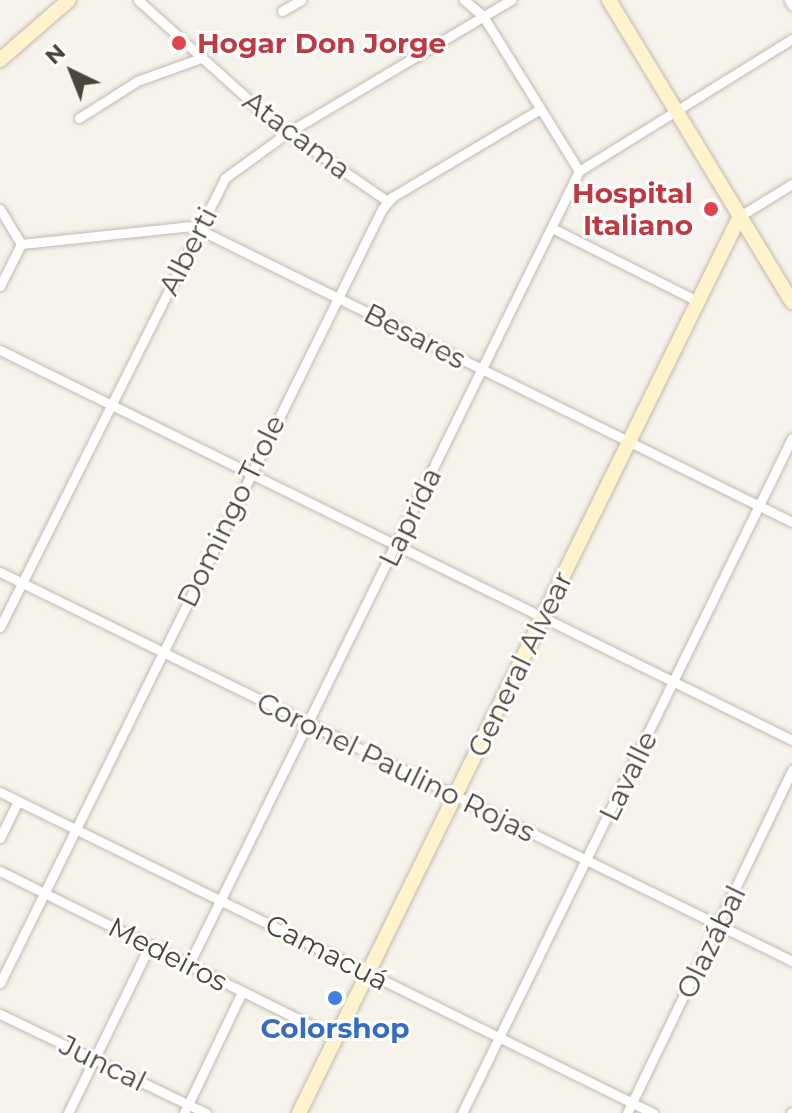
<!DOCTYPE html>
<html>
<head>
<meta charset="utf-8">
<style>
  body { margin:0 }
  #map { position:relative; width:792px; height:1113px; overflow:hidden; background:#f6f3ec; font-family:Montserrat,sans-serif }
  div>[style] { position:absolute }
  .building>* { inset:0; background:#d8cfc1 }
  .roads { filter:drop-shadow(0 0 2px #c2bbae) drop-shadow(0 0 2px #c2bbae) }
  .street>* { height:9px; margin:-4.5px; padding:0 4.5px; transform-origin:4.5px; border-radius:4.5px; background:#fff }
  .secondary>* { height:14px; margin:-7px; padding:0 7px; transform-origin:7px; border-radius:7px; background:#fff3cd }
  .dots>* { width:22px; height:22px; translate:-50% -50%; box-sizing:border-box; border:4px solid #fff; border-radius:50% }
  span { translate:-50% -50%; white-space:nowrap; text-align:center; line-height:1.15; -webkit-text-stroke:6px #fff; paint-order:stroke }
  .health-label { font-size:28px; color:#be3a42; font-weight:700 }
  .left { translate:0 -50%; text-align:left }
  .right { translate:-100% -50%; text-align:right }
  .street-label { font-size:28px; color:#4b4439 }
  .shop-label { font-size:28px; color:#366cbe; font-weight:700 }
  .north { position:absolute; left:32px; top:32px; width:80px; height:80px; -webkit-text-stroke:6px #fff; paint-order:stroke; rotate:317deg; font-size:22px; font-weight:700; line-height:32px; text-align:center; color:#4b4439 }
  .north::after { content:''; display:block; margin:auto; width:28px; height:36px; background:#4b4439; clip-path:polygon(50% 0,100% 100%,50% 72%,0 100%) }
</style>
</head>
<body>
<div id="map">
  <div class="building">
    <div style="clip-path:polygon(331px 988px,346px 994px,339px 1008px,325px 1001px)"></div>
  </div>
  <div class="roads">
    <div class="street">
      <div style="left:138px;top:0;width:187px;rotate:42deg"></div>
      <div style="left:277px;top:125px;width:134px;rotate:34.6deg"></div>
      <div style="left:464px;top:0;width:25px;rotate:40deg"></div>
      <div style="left:483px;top:16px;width:182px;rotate:58.2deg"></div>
      <div style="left:789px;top:0;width:6px;rotate:59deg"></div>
      <div style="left:282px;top:11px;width:22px;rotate:-30deg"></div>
      <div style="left:79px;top:118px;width:69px;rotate:-32.5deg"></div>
      <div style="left:137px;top:81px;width:68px;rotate:-19.8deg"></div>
      <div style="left:0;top:209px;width:41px;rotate:59deg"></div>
      <div style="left:740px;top:216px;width:61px;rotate:-31.6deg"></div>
      <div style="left:552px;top:228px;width:162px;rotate:26.7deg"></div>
      <div style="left:21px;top:244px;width:172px;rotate:-6deg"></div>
      <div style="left:192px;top:226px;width:669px;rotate:26.26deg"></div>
      <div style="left:0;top:286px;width:47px;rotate:-63.4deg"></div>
      <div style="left:0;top:350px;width:883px;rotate:26.22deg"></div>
      <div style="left:0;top:572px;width:882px;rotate:26.16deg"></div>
      <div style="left:0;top:627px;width:502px;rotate:-63.38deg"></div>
      <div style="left:225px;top:178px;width:77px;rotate:-36deg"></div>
      <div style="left:287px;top:133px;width:261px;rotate:-30.7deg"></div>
      <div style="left:0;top:792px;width:728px;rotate:26.18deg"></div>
      <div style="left:0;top:838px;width:41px;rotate:-64.1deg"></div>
      <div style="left:0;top:871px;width:375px;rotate:26.4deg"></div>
      <div style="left:189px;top:964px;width:884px;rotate:-63.81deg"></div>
      <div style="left:579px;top:171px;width:251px;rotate:-31.8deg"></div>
      <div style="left:0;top:983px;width:863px;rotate:-63.73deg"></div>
      <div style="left:382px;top:209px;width:16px;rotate:-50deg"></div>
      <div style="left:392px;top:197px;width:172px;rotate:-30.7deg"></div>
      <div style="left:0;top:1014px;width:229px;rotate:25.7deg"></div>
      <div style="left:68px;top:1113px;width:187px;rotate:-64deg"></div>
      <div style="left:184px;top:1113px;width:134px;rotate:-64.4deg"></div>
      <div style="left:462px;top:1113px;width:751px;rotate:-63.95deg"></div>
      <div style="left:627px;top:1113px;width:381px;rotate:-64.3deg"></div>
      <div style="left:791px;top:1113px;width:1px;rotate:-45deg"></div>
    </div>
    <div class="secondary">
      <div style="left:609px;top:0;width:353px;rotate:58.8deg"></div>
      <div style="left:0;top:60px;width:91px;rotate:-41deg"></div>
      <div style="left:299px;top:1113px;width:1000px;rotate:-63.82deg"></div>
    </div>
  </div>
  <div class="dots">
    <div style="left:179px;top:43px;background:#e0444e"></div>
    <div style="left:711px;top:209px;background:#e0444e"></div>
    <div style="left:335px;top:998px;background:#3f7fe0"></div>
  </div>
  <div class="health-label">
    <span class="left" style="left:197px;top:43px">Hogar Don Jorge</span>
    <span class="right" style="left:693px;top:209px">Hospital<br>Italiano</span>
  </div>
  <div class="street-label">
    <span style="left:297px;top:135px;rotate:37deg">Atacama</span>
    <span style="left:188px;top:251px;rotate:-63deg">Alberti</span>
    <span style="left:415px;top:336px;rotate:27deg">Besares</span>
    <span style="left:231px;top:511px;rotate:-64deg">Domingo Trole</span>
    <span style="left:410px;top:517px;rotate:-64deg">Laprida</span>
    <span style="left:520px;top:664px;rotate:-64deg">General Alvear</span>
    <span style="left:396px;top:767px;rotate:26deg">Coronel Paulino Rojas</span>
    <span style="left:628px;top:776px;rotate:-64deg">Lavalle</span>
    <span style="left:711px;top:942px;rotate:-64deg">Olazábal</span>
    <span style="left:327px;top:952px;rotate:27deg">Camacuá</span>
    <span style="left:168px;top:954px;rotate:27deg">Medeiros</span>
    <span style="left:103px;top:1063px;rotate:26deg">Juncal</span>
  </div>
  <div class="shop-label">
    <span style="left:335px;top:1028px">Colorshop</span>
  </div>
  <div class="north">N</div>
</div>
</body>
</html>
